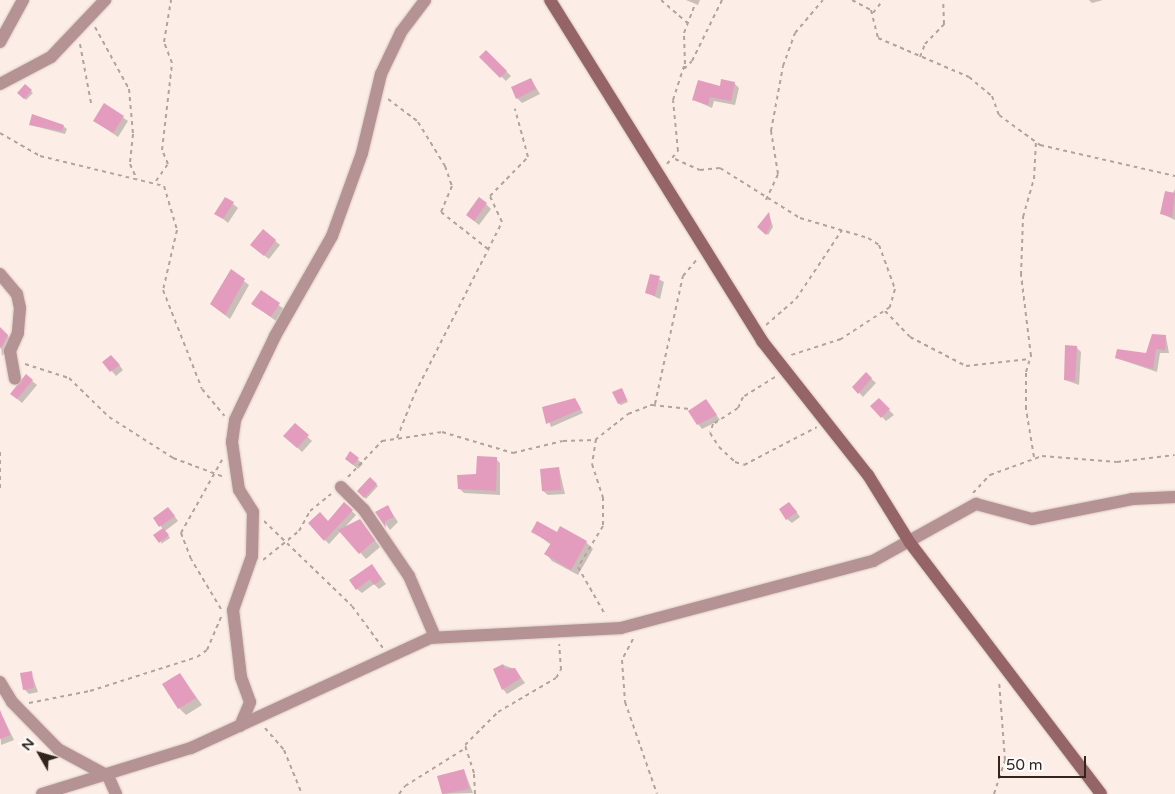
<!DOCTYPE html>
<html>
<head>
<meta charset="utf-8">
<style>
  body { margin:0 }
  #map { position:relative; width:1175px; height:794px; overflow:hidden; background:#fceee6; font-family:"Varela Round",sans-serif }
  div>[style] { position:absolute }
  .shadow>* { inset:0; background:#0003 }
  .building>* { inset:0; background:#e39cbe }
  .path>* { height:2px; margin-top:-1px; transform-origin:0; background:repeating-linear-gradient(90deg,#b1a49c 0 4px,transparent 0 8px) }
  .roads { filter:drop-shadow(0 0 1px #d8cac2) drop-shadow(0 0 1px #d8cac2) }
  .minor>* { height:12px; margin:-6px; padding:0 6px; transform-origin:6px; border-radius:6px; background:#b59293 }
  .secondary>* { height:12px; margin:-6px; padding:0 6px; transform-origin:6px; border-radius:6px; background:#956467 }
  span { translate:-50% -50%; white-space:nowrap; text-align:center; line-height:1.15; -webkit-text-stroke:4px #fefefe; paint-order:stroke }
  .north { position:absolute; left:15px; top:729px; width:50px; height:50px; -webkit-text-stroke:4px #fefefe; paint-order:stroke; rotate:308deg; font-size:14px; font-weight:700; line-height:20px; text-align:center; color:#32251e }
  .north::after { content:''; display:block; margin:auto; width:18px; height:22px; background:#32251e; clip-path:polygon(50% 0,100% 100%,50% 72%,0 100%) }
  .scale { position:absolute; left:998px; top:756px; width:88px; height:22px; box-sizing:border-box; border:2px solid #32251e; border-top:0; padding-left:6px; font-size:15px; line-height:18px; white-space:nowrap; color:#32251e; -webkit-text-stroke:4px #fefefe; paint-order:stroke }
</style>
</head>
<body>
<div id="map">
  <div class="shadow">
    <div style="clip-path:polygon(686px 0,700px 0,698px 5px)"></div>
    <div style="clip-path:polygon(1089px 0,1103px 0,1092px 3px)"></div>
    <div style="clip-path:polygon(486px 51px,511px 76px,506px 81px,481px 57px)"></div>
    <div style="clip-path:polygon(531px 79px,540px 94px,522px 103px,517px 98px)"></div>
    <div style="clip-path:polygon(734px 83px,739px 88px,735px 105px,714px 101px,712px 108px,694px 100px)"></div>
    <div style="clip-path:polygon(25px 86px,33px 93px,26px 100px,19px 93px)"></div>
    <div style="clip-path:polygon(105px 105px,128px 121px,118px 137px,95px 121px)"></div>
    <div style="clip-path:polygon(30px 125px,63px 126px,67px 129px,65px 134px)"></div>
    <div style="clip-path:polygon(1175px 189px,1175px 220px,1162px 214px)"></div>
    <div style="clip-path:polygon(226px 198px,238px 208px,228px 223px,216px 213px)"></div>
    <div style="clip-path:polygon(486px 204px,491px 209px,479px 225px,467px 215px)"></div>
    <div style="clip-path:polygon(769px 214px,773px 227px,768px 235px,759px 227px)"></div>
    <div style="clip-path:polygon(263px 231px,280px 245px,269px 259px,256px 249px)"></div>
    <div style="clip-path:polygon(231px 271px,249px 285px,230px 319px,211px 304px)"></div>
    <div style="clip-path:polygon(651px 275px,664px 282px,660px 299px,647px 293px)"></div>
    <div style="clip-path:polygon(261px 292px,284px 309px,276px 321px,253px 304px)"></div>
    <div style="clip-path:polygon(4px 332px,12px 340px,2px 356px,0 336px)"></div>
    <div style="clip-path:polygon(1166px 337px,1169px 353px,1160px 353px,1157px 372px,1116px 358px,1147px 355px)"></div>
    <div style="clip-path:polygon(1076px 347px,1081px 352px,1079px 385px,1065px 380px)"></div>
    <div style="clip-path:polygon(116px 361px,123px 370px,116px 376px,104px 362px)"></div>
    <div style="clip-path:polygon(866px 374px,876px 383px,863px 397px,854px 387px)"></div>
    <div style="clip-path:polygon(32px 381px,37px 385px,22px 403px,16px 398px)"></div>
    <div style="clip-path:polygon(622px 389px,628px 402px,621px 405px,619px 404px)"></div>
    <div style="clip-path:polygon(575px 399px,583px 413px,551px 427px,544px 408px)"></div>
    <div style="clip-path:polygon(879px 400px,894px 415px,886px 421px,872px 406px)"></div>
    <div style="clip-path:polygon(706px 401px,720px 420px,702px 429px,698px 424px)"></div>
    <div style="clip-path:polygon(295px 425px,312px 441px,302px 452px,285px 436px)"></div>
    <div style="clip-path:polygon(350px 453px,363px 464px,358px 469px,351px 463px)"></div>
    <div style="clip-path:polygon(496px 459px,500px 463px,500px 495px,464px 493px,459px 488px)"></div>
    <div style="clip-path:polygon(559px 468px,565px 494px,548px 495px,543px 491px)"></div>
    <div style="clip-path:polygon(370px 479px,378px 486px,366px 499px,359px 491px)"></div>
    <div style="clip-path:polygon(344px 504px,356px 515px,345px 527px,360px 520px,380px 547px,366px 559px,341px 531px,329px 544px,325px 540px,328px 523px)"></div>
    <div style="clip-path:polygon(388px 507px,398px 522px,390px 530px,377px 512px)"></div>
    <div style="clip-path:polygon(794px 508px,800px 517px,792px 523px,787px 519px)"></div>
    <div style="clip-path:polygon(173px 514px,178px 521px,165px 531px,170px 538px,161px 544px,163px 529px,155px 519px)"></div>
    <div style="clip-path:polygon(533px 531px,586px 542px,593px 549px,578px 575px,552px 561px,546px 554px,551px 545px)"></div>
    <div style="clip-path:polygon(372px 566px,386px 584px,379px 589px,374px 584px,362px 593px,357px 589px)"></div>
    <div style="clip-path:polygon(503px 665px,515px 669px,525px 683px,507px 694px,503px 689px)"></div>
    <div style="clip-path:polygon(31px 672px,38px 692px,29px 694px,24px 689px)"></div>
    <div style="clip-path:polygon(180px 674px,202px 705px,186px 715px,179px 708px)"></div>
    <div style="clip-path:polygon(3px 717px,14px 740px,1px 745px,0 718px)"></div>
    <div style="clip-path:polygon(464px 770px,473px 793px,443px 794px,439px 777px)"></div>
  </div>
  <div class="building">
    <div style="clip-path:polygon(486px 50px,507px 71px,500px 78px,479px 57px)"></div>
    <div style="clip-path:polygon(531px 78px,536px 89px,516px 99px,511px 87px)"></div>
    <div style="clip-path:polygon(721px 79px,735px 82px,731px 101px,710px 97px,708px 105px,692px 100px,698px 80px,720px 86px)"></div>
    <div style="clip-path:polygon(25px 84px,32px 90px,24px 99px,17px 93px)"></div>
    <div style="clip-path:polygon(104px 103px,124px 116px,113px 133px,93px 121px)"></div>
    <div style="clip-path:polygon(32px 114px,64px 125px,62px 131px,29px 125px)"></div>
    <div style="clip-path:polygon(1165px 191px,1175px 193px,1172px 217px,1160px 214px)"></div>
    <div style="clip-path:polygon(225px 197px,234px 202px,223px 219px,214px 214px)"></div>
    <div style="clip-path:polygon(479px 197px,487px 203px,474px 221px,466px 215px)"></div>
    <div style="clip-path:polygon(769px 212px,771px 224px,766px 235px,757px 227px)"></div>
    <div style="clip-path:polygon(263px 229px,276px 240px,264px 256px,250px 245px)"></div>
    <div style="clip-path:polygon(231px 269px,245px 279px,225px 315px,210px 304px)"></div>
    <div style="clip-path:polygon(650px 274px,660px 276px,655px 296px,645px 293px)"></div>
    <div style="clip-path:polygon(261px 290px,280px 303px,271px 317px,251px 304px)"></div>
    <div style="clip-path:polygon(0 327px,8px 335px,0 349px)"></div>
    <div style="clip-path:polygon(1152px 334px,1166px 335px,1165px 350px,1156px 349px,1153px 369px,1115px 358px,1117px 349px,1146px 353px)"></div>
    <div style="clip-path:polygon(1065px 345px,1077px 346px,1075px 381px,1064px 380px)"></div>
    <div style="clip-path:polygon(111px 355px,120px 365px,110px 372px,102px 362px)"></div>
    <div style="clip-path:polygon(866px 372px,872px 378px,858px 394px,852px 387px)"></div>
    <div style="clip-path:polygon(26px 374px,33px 380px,17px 399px,10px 394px)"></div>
    <div style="clip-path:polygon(622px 388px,627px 400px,618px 404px,612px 392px)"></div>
    <div style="clip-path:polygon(575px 398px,581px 409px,546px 424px,542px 407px)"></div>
    <div style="clip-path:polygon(879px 398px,890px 409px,881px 418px,870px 406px)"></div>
    <div style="clip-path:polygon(706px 399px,717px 415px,697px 425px,688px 411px)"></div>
    <div style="clip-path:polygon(295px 423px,309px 435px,297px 448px,283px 436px)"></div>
    <div style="clip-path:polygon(350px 451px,359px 458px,353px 465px,345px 459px)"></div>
    <div style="clip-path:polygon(477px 456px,497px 457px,496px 491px,458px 489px,457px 475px,476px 474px)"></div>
    <div style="clip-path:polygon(559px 467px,561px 490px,542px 491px,540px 469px)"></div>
    <div style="clip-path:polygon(370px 477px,377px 484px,364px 498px,357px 491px)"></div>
    <div style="clip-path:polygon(344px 502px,353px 510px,324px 541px,308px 523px,320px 512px,328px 521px)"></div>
    <div style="clip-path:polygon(789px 502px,797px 512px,786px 520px,779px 509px)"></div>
    <div style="clip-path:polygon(388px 505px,394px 517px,385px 521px,386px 528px,375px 512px)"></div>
    <div style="clip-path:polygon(168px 507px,175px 516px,159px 527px,153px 518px)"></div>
    <div style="clip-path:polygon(360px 519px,375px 540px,359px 554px,338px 530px)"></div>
    <div style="clip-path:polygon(537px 521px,557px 532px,560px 526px,587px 541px,571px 570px,544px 554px,551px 543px,531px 532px)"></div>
    <div style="clip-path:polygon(163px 528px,169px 535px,159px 543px,153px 535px)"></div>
    <div style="clip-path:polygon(372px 564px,382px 579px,374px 585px,370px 579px,356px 590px,349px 580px)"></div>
    <div style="clip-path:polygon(503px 664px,505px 669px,515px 668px,521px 678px,502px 690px,493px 669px)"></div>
    <div style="clip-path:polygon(32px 671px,34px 688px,23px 690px,20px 673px)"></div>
    <div style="clip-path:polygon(180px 673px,196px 698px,178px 709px,162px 684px)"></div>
    <div style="clip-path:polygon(0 710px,10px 735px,0 739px)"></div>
    <div style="clip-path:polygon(464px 769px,469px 789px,442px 794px,437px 776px)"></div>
  </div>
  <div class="path">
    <div style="left:661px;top:0;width:37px;rotate:41deg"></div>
    <div style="left:852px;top:0;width:21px;rotate:28deg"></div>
    <div style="left:871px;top:10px;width:29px;rotate:76deg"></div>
    <div style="left:878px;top:38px;width:99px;rotate:23.2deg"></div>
    <div style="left:969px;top:77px;width:30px;rotate:40deg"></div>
    <div style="left:992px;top:96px;width:20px;rotate:70deg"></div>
    <div style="left:999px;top:115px;width:51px;rotate:36.2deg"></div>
    <div style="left:1040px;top:145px;width:139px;rotate:12.9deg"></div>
    <div style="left:873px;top:13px;width:16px;rotate:-52deg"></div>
    <div style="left:95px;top:27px;width:71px;rotate:61.3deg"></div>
    <div style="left:129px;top:89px;width:45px;rotate:84.9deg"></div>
    <div style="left:133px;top:134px;width:30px;rotate:96deg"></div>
    <div style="left:130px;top:164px;width:17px;rotate:66deg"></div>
    <div style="left:80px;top:44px;width:60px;rotate:79.4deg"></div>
    <div style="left:920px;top:57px;width:14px;rotate:-69deg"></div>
    <div style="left:925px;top:44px;width:28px;rotate:-46deg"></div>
    <div style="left:944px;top:24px;width:24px;rotate:-92deg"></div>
    <div style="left:684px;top:69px;width:11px;rotate:-45deg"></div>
    <div style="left:692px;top:61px;width:68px;rotate:-63.8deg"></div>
    <div style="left:388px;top:99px;width:38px;rotate:37deg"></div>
    <div style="left:418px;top:122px;width:52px;rotate:58.5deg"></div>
    <div style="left:445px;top:166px;width:21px;rotate:71deg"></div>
    <div style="left:452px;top:186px;width:28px;rotate:113deg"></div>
    <div style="left:441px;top:212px;width:60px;rotate:38.2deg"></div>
    <div style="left:0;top:133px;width:46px;rotate:29.9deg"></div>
    <div style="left:40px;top:156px;width:128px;rotate:13.6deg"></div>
    <div style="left:164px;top:186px;width:46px;rotate:73.5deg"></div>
    <div style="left:177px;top:230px;width:62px;rotate:103.1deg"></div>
    <div style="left:163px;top:290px;width:106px;rotate:68.5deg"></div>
    <div style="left:202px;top:389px;width:35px;rotate:50deg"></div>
    <div style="left:675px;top:159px;width:27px;rotate:24deg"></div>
    <div style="left:700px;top:170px;width:20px;rotate:-6deg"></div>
    <div style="left:720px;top:168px;width:94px;rotate:32deg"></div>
    <div style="left:800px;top:218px;width:71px;rotate:16.4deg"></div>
    <div style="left:868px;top:238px;width:13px;rotate:32deg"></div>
    <div style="left:879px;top:245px;width:47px;rotate:70deg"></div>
    <div style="left:895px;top:289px;width:19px;rotate:106deg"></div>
    <div style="left:890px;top:307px;width:59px;rotate:146.9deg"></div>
    <div style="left:841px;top:339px;width:56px;rotate:162.2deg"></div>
    <div style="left:667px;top:164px;width:17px;rotate:-50deg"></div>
    <div style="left:678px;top:151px;width:51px;rotate:-95.6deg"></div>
    <div style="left:673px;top:100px;width:38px;rotate:-72deg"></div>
    <div style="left:685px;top:64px;width:31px;rotate:-92deg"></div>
    <div style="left:684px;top:33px;width:30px;rotate:-69deg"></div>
    <div style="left:156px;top:181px;width:21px;rotate:-55deg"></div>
    <div style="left:168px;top:164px;width:15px;rotate:-113deg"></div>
    <div style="left:162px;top:150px;width:88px;rotate:-83.4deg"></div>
    <div style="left:172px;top:63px;width:22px;rotate:-111deg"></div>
    <div style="left:164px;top:42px;width:43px;rotate:-80.5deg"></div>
    <div style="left:766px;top:200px;width:29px;rotate:-65deg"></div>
    <div style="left:778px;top:174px;width:44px;rotate:-99.2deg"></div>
    <div style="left:771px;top:131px;width:66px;rotate:-79.5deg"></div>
    <div style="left:783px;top:66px;width:35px;rotate:-70deg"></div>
    <div style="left:795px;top:33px;width:43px;rotate:-49.7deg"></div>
    <div style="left:885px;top:311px;width:36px;rotate:46deg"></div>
    <div style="left:910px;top:337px;width:63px;rotate:27.4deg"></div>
    <div style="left:966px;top:366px;width:64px;rotate:-6.2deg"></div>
    <div style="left:766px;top:325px;width:40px;rotate:-41deg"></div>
    <div style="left:796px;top:299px;width:83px;rotate:-56.3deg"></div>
    <div style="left:25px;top:364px;width:46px;rotate:17.7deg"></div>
    <div style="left:69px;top:378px;width:56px;rotate:44.3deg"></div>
    <div style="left:109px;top:417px;width:76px;rotate:32.6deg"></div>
    <div style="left:173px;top:458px;width:54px;rotate:20.4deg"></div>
    <div style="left:775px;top:377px;width:38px;rotate:148deg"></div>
    <div style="left:743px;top:397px;width:12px;rotate:114deg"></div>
    <div style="left:738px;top:408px;width:30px;rotate:147deg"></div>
    <div style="left:713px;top:424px;width:9px;rotate:108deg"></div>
    <div style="left:710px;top:433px;width:17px;rotate:57deg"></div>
    <div style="left:719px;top:447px;width:22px;rotate:43deg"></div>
    <div style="left:735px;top:462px;width:9px;rotate:18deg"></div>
    <div style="left:744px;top:465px;width:82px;rotate:-27.5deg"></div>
    <div style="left:655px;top:404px;width:131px;rotate:-77.7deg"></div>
    <div style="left:683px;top:276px;width:23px;rotate:-50deg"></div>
    <div style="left:397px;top:438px;width:48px;rotate:-68.2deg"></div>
    <div style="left:415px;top:393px;width:192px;rotate:-63deg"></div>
    <div style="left:502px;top:222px;width:29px;rotate:-115deg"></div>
    <div style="left:490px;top:196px;width:54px;rotate:-45.7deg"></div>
    <div style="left:528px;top:157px;width:50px;rotate:-105.2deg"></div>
    <div style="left:596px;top:439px;width:25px;rotate:99deg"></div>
    <div style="left:592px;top:464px;width:35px;rotate:72deg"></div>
    <div style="left:603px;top:497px;width:29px;rotate:90deg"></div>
    <div style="left:603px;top:526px;width:48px;rotate:121.4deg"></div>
    <div style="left:578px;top:567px;width:56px;rotate:60.3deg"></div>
    <div style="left:0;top:452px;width:37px;rotate:90deg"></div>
    <div style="left:1034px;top:457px;width:49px;rotate:-99.5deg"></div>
    <div style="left:1026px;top:409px;width:37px;rotate:-90deg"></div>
    <div style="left:1026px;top:372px;width:17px;rotate:-73deg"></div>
    <div style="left:1031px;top:356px;width:82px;rotate:-97deg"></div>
    <div style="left:1021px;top:275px;width:58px;rotate:-88deg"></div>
    <div style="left:1023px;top:217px;width:40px;rotate:-74deg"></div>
    <div style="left:1034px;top:179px;width:36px;rotate:-87deg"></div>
    <div style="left:348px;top:477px;width:50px;rotate:-46.6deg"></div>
    <div style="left:382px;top:441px;width:61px;rotate:-8.5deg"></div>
    <div style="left:442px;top:432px;width:74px;rotate:16.5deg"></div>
    <div style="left:513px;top:453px;width:51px;rotate:-13.5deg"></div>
    <div style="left:563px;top:441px;width:32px;rotate:-2deg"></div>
    <div style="left:595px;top:440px;width:42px;rotate:-38.2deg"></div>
    <div style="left:628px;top:414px;width:26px;rotate:-21deg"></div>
    <div style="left:652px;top:405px;width:38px;rotate:6deg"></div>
    <div style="left:973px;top:493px;width:25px;rotate:-47deg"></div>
    <div style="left:990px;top:475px;width:55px;rotate:-20.1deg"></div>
    <div style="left:1042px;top:456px;width:75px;rotate:4.6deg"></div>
    <div style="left:1117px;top:462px;width:58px;rotate:-6.9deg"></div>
    <div style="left:264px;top:521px;width:122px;rotate:44deg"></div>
    <div style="left:352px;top:606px;width:52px;rotate:53.6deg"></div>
    <div style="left:263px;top:560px;width:46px;rotate:-38.9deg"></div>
    <div style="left:299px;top:531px;width:23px;rotate:-61deg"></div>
    <div style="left:310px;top:511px;width:27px;rotate:-39deg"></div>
    <div style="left:221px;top:609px;width:58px;rotate:-121deg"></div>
    <div style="left:191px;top:559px;width:28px;rotate:-111deg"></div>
    <div style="left:181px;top:533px;width:84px;rotate:-60.7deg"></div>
    <div style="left:633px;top:639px;width:24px;rotate:118deg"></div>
    <div style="left:622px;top:660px;width:42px;rotate:85.9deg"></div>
    <div style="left:625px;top:702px;width:97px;rotate:70.8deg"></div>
    <div style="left:29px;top:703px;width:62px;rotate:-11.1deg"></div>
    <div style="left:90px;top:691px;width:112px;rotate:-17.6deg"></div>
    <div style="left:197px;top:657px;width:12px;rotate:-35deg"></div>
    <div style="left:207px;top:650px;width:38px;rotate:-67deg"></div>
    <div style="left:265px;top:728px;width:29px;rotate:49deg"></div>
    <div style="left:284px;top:750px;width:48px;rotate:67.8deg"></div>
    <div style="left:399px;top:794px;width:10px;rotate:-53deg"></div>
    <div style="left:405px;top:786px;width:70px;rotate:-32.1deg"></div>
    <div style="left:475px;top:794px;width:21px;rotate:-93deg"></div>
    <div style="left:474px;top:773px;width:29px;rotate:-108deg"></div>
    <div style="left:465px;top:745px;width:47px;rotate:-45deg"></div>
    <div style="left:498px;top:712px;width:67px;rotate:-30.4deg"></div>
    <div style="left:556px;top:678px;width:9px;rotate:-58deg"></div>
    <div style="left:561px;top:670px;width:26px;rotate:-94deg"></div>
    <div style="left:994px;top:794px;width:36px;rotate:-72deg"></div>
    <div style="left:1005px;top:760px;width:80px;rotate:-94.3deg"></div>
  </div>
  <div class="roads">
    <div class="minor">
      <div style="left:0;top:42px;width:48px;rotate:-61.3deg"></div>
      <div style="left:0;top:84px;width:58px;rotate:-27.9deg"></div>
      <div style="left:51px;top:57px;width:79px;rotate:-46.5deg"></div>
      <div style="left:0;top:274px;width:26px;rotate:50deg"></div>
      <div style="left:17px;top:294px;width:14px;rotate:78deg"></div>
      <div style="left:20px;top:308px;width:25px;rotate:95deg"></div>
      <div style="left:18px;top:333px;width:20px;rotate:114deg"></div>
      <div style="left:10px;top:351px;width:28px;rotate:80deg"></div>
      <div style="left:341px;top:487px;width:33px;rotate:45deg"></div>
      <div style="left:364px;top:510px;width:80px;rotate:55.7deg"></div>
      <div style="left:409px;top:576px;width:66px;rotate:66.9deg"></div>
      <div style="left:0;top:682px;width:23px;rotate:59deg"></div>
      <div style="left:12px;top:702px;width:66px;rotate:45.6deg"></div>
      <div style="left:58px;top:749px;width:57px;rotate:28.4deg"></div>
      <div style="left:108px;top:776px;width:20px;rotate:66deg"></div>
      <div style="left:240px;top:726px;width:26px;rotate:-67deg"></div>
      <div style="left:250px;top:702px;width:27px;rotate:-110deg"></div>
      <div style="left:241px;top:677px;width:67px;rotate:-96.8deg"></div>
      <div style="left:233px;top:610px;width:57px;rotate:-70.6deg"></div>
      <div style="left:252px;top:556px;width:44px;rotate:-88.7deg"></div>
      <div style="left:253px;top:512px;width:26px;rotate:-122deg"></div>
      <div style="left:239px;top:490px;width:49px;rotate:-98.3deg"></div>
      <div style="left:232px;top:442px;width:22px;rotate:-82deg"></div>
      <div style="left:235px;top:420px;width:93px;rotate:-64.5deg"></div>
      <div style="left:275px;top:336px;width:115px;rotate:-60.3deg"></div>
      <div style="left:332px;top:236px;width:88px;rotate:-70.1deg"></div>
      <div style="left:362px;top:153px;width:81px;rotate:-76.5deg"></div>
      <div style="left:381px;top:74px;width:47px;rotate:-64.5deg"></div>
      <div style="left:401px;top:32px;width:40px;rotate:-53deg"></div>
      <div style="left:42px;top:794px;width:156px;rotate:-17.2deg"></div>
      <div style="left:191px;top:748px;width:263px;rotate:-24.7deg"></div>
      <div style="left:430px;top:638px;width:191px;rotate:-3deg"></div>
      <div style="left:621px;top:628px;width:261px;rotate:-14.9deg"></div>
      <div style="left:873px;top:561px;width:118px;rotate:-29deg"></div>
      <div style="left:976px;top:504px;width:58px;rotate:15deg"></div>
      <div style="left:1032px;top:519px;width:102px;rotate:-11.3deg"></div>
      <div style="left:1132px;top:499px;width:43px;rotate:-2.7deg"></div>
    </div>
    <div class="secondary">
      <div style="left:550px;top:0;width:402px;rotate:58.1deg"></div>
      <div style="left:762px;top:341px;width:171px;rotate:51.7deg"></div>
      <div style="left:868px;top:475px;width:80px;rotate:58.3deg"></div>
      <div style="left:910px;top:543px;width:315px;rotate:52.7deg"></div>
    </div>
  </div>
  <div class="north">N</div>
  <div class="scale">50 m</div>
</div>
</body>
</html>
